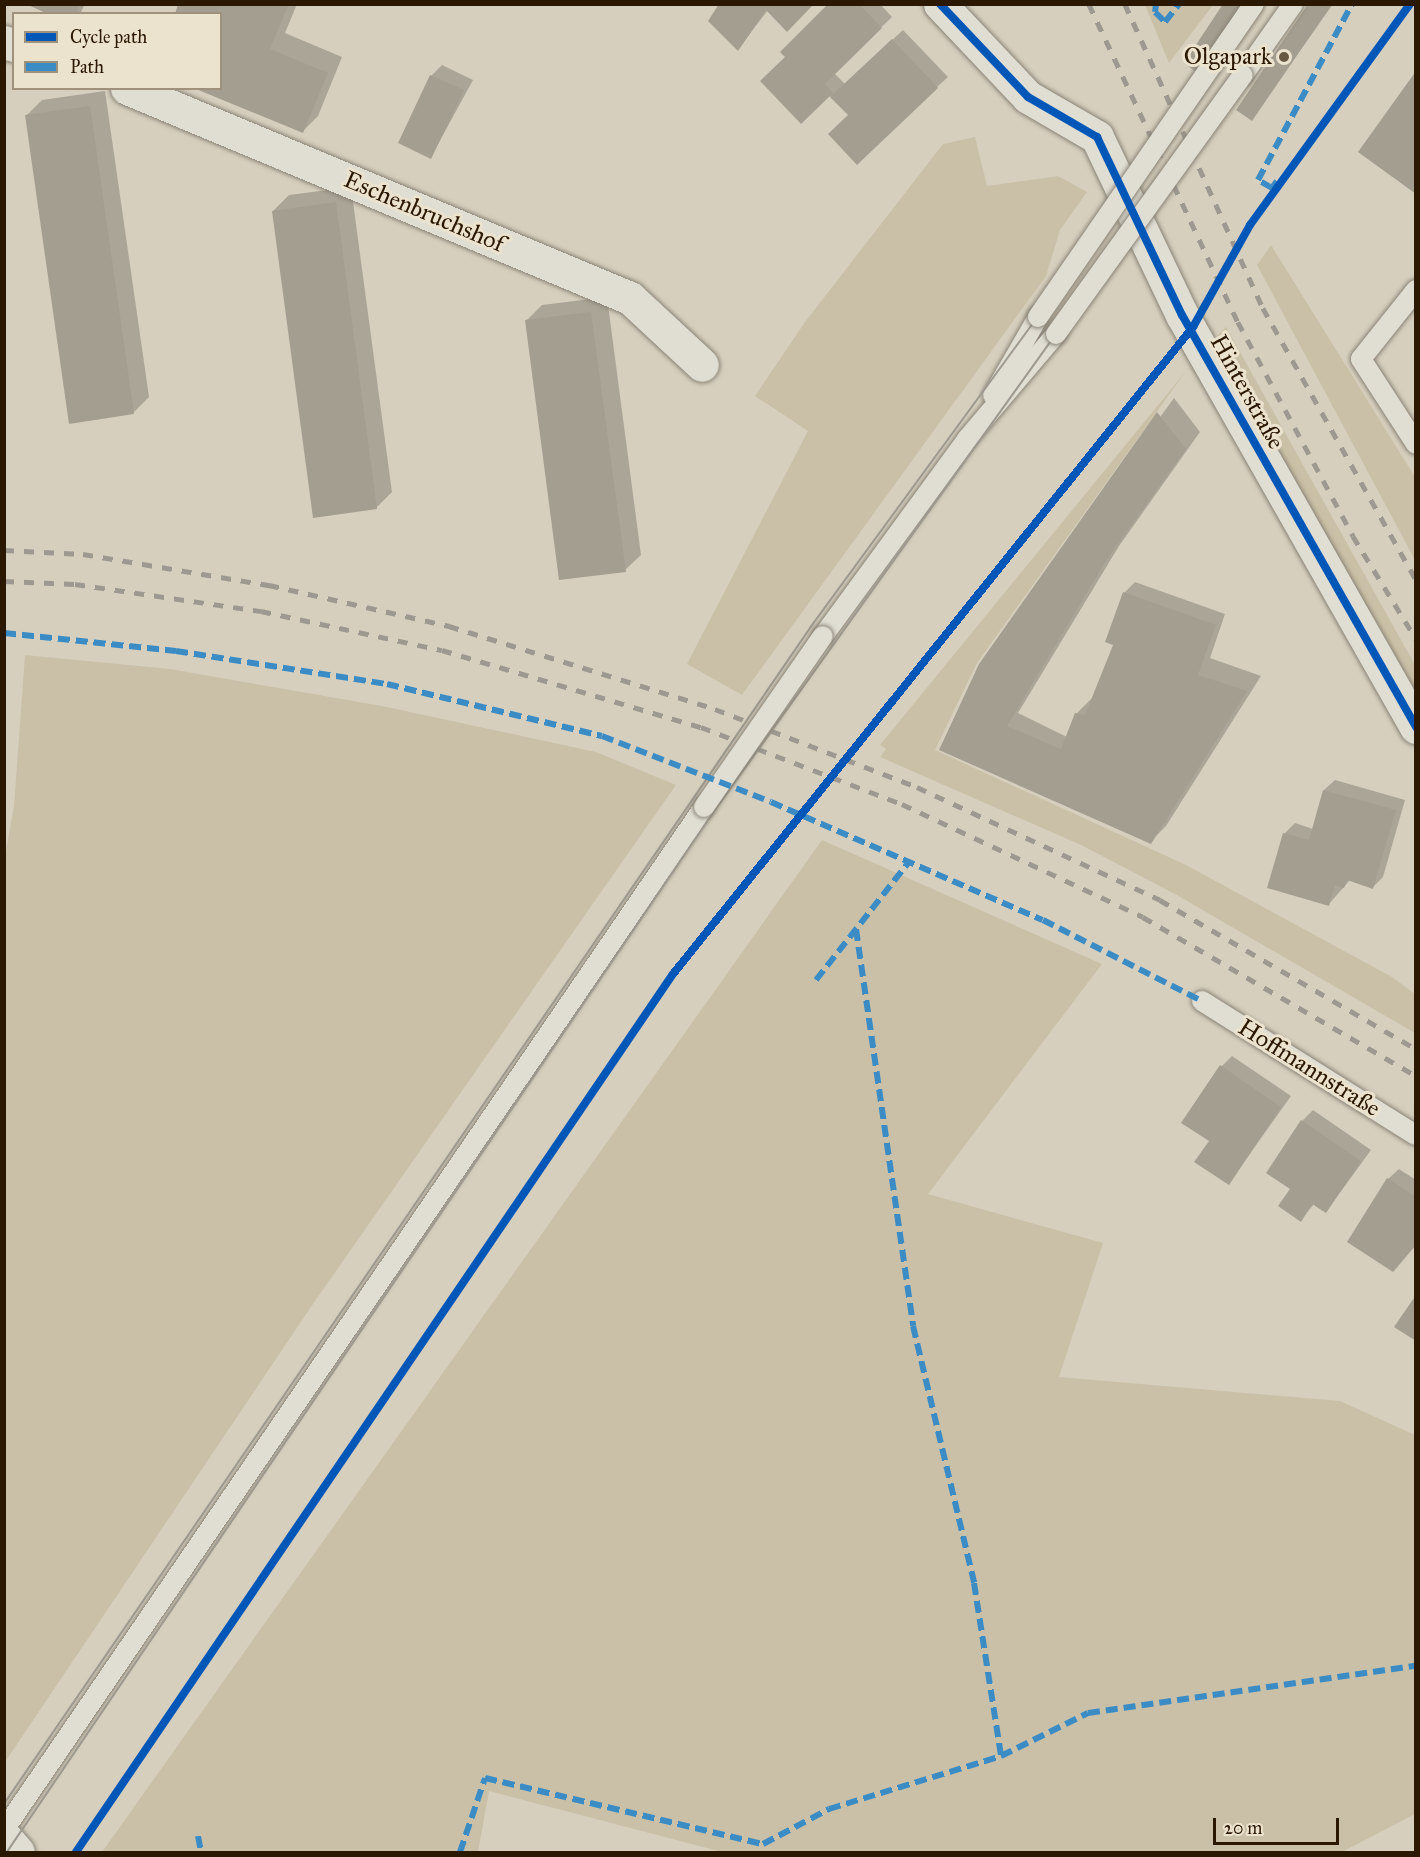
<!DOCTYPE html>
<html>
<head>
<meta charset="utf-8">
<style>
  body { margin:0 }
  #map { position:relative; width:1420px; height:1857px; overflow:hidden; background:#d6cfbe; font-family:"IM FELL Great Primer",serif }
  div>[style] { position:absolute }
  .green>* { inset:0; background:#cac0a7 }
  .shadow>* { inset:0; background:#0003 }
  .building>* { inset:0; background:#a49e91 }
  .roads { filter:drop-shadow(0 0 2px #8a8376) drop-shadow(0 0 2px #8a8376) }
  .lane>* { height:20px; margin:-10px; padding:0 10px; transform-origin:10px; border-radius:10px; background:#e0ddd3 }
  .street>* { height:33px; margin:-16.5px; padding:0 16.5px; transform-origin:16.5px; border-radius:16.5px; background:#e0ddd3 }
  .tram>* { height:1.5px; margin:-0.75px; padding:0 0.75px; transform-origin:0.75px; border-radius:0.75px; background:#9d9990 }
  .rail>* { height:4.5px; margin-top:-2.25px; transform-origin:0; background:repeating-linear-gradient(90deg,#9d9990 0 10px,transparent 0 20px) }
  .bridges { filter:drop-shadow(0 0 2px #8a8376) drop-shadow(0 0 2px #8a8376) }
  .lane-bridge>* { height:20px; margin:-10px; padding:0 10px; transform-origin:10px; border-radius:10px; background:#e0ddd3 }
  .quiet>* { height:6px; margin-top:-3px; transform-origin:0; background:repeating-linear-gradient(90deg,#3b8cc5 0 12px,transparent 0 18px) }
  .cycleway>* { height:8px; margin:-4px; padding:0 4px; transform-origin:4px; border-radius:4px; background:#0057b8 }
  .dots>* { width:16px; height:16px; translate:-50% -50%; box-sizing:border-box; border:3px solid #ebe3ce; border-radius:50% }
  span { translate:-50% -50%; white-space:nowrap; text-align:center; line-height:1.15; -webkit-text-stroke:6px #ebe3ce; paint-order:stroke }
  .poi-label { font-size:24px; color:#2b1803 }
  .right { translate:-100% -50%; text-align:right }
  .street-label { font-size:24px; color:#2b1803 }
  .frame { position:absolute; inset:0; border:6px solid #2b1803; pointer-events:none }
  .legend { position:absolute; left:12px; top:12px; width:210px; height:78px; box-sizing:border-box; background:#ebe3ce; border:2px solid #9e927d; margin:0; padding:8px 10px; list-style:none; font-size:18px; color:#2b1803 }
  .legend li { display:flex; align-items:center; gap:12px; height:30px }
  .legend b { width:30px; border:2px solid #9e927d }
  .scale { position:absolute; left:1213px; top:1818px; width:126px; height:27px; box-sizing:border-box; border:3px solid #2b1803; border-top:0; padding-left:8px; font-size:18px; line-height:21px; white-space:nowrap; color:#2b1803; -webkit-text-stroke:4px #ebe3ce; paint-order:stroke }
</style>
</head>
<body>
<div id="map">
  <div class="green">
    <div style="clip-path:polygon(1145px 5px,1213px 5px,1169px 63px)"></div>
    <div style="clip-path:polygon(975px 137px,987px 186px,1058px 176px,1087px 192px,1060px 230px,1046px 276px,742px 695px,687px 664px,808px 431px,755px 396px,805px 322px,943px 144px)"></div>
    <div style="clip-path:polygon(1271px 245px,1415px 477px,1415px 560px,1257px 265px)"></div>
    <div style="clip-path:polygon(1226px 327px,1415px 665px,1415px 690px,1211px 342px)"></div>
    <div style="clip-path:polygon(1186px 371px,977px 663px,935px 750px,1186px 865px,1392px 977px,1415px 994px,1415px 1033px,1175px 894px,1081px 845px,880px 757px,886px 749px,880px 745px)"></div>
    <div style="clip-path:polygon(25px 655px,170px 669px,382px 706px,596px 752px,676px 785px,315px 1301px,5px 1762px,4px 862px,14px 806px)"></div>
    <div style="clip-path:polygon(822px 840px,1102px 964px,928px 1194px,1103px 1243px,1059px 1377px,1340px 1401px,1415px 1435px,1415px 1814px,1342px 1852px,722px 1852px,489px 1791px,478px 1852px,102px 1852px)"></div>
  </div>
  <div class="shadow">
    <div style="clip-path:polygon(29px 4px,85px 4px,80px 14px,52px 14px)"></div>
    <div style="clip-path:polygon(180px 4px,297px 4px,285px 33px,342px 57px,318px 116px,302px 132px,200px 88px,220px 88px,220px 14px)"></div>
    <div style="clip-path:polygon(721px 4px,812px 4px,768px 10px,738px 49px)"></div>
    <div style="clip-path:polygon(830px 4px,880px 4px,892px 17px,834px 73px,845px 84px,903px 30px,948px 77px,937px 87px,850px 115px,787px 57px)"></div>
    <div style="clip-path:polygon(1310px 4px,1333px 4px,1252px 119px)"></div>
    <div style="clip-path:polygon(442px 65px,473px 80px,431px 157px,431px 76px)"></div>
    <div style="clip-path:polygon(105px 91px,149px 397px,133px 413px,26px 116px,42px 100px)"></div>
    <div style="clip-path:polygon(351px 187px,392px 492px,376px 508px,273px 211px,289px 195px)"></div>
    <div style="clip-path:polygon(607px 297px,641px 555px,625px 570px,526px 321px,542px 305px)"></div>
    <div style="clip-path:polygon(1174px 398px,1200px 432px,1119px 546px,1018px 713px,1067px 737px,1077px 713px,1092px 698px,1114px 646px,1124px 593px,1135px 582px,1225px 614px,1210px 658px,1261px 676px,1166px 826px,1150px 842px,942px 749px,980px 665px)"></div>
    <div style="clip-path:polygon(1335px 780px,1405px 800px,1383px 877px,1373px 887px,1350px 880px,1329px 904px,1284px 834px,1295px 823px,1313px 829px,1324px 790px)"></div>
    <div style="clip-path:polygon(1232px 1056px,1291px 1096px,1229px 1183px,1211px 1141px,1222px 1066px)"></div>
    <div style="clip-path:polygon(1313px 1110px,1371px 1150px,1326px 1212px,1314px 1204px,1301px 1220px,1292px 1188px,1302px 1121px)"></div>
    <div style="clip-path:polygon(1399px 1169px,1416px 1180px,1416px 1241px,1388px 1179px)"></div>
  </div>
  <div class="building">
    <div style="clip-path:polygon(26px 4px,80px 4px,76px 14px,48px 14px)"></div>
    <div style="clip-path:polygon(178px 4px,289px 4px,270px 49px,328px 73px,303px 133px,196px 89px,220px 88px,220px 14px,175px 14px)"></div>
    <div style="clip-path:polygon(719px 4px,814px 4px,787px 32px,766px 10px,738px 51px,708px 21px)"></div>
    <div style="clip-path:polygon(828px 4px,859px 4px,882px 28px,825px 84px,833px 93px,801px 124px,760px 81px,785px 57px,780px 52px)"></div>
    <div style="clip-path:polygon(1223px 4px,1248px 4px,1200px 75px,1184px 63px)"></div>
    <div style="clip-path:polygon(1308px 4px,1332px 4px,1252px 121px,1236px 110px)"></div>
    <div style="clip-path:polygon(892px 39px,938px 88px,857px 165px,828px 134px,848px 115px,830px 97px)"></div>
    <div style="clip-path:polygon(1416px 71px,1416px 194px,1358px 152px)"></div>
    <div style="clip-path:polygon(430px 75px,464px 90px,431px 159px,398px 143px)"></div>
    <div style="clip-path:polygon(90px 106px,134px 414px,69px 424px,25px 115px)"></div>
    <div style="clip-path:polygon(336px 202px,377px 509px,313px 518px,272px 211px)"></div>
    <div style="clip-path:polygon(591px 312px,626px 572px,559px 580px,525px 320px)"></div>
    <div style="clip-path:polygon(1157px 412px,1186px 449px,1104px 564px,1007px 726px,1061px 749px,1075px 713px,1085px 715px,1113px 645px,1105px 642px,1123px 592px,1216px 625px,1198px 675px,1247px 691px,1151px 844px,939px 750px,979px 664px)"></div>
    <div style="clip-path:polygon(1323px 790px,1396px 810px,1373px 889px,1347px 880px,1344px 888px,1335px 885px,1329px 906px,1267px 888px,1283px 833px,1309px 840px)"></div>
    <div style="clip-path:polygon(1220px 1065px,1281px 1107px,1229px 1185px,1194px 1162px,1209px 1141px,1181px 1123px)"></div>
    <div style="clip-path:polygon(1301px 1120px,1361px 1161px,1326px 1213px,1312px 1204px,1301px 1222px,1278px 1206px,1290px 1189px,1266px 1173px)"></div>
    <div style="clip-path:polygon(1387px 1178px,1416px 1197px,1416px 1245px,1393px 1272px,1347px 1242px)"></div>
    <div style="clip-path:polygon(1416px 1295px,1416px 1341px,1394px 1327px)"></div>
  </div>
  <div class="roads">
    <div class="lane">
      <div style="left:1243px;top:75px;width:87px;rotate:-54.8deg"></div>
      <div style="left:1416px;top:290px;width:88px;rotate:128.6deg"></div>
      <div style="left:1361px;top:359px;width:101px;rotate:57.1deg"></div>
      <div style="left:993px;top:395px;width:90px;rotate:-60deg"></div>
      <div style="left:823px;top:636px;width:244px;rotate:-53.8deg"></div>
      <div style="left:967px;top:439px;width:138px;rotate:-49.7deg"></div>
      <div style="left:1202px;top:1001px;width:252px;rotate:32.1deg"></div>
      <div style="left:4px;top:1830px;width:1240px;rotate:-55.62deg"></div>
    </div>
    <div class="street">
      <div style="left:940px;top:4px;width:128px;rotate:46.6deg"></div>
      <div style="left:1028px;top:97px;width:80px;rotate:30.1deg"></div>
      <div style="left:1097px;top:137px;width:197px;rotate:64.5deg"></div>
      <div style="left:1182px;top:315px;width:474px;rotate:60.4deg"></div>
      <div style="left:4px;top:42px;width:10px;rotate:17deg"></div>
      <div style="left:127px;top:88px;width:545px;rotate:22.66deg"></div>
      <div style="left:630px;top:298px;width:98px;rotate:42.9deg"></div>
      <div style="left:4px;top:1836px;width:21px;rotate:49deg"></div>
    </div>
  </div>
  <div class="tram">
    <div style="left:4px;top:1804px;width:1426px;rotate:-55.57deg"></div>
    <div style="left:810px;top:628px;width:386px;rotate:-53.8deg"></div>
    <div style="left:7px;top:1852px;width:1260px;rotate:-55.81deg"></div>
    <div style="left:715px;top:810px;width:586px;rotate:-54.38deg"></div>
  </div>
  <div class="rail">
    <div style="left:1089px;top:4px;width:351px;rotate:64.9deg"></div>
    <div style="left:1238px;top:322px;width:243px;rotate:61.7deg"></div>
    <div style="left:1353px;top:536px;width:121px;rotate:58.5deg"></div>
    <div style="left:1125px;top:4px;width:334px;rotate:65.6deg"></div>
    <div style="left:1263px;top:308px;width:312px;rotate:60.6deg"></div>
    <div style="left:4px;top:550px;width:79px;rotate:2.9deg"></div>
    <div style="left:83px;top:554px;width:189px;rotate:9.5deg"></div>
    <div style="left:269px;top:585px;width:185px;rotate:12.8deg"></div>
    <div style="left:449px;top:626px;width:279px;rotate:17.3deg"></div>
    <div style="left:715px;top:709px;width:217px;rotate:21.1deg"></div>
    <div style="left:917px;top:787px;width:268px;rotate:24.9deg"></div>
    <div style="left:1160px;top:900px;width:296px;rotate:30.2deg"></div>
    <div style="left:4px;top:581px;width:71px;rotate:2.4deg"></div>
    <div style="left:75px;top:584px;width:188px;rotate:8.3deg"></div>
    <div style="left:261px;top:611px;width:185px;rotate:12.2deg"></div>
    <div style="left:442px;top:650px;width:270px;rotate:16.6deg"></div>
    <div style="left:701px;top:727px;width:215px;rotate:21deg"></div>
    <div style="left:902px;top:804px;width:266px;rotate:25.1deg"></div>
    <div style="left:1143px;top:917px;width:316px;rotate:30.2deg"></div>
  </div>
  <div class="bridges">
    <div class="lane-bridge">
      <div style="left:1038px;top:317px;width:380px;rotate:-55.4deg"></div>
      <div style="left:1056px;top:334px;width:319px;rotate:-54.2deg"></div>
      <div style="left:704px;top:807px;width:208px;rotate:-55.2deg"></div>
    </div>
  </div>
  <div class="quiet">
    <div style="left:1156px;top:4px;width:8px;rotate:97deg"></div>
    <div style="left:1155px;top:12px;width:14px;rotate:45deg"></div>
    <div style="left:1165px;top:22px;width:23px;rotate:-52deg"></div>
    <div style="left:1277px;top:181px;width:9px;rotate:126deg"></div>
    <div style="left:1272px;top:188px;width:16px;rotate:-150deg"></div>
    <div style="left:1258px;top:180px;width:200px;rotate:-61.9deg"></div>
    <div style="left:4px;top:633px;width:173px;rotate:6deg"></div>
    <div style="left:176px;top:651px;width:214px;rotate:8.9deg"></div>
    <div style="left:387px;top:684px;width:221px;rotate:13.6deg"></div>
    <div style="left:602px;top:736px;width:181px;rotate:21.3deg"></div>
    <div style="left:771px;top:802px;width:296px;rotate:23.5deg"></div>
    <div style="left:1043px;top:920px;width:178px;rotate:27deg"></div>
    <div style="left:856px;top:929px;width:401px;rotate:81.8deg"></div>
    <div style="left:913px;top:1326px;width:264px;rotate:76.6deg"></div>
    <div style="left:974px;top:1583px;width:175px;rotate:81.1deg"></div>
    <div style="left:816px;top:980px;width:149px;rotate:-51.8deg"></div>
    <div style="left:198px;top:1836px;width:16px;rotate:79deg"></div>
    <div style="left:460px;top:1852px;width:78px;rotate:-71.3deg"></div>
    <div style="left:485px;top:1778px;width:286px;rotate:13.4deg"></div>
    <div style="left:763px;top:1844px;width:75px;rotate:-27.9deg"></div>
    <div style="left:829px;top:1809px;width:180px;rotate:-17.1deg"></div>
    <div style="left:1001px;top:1756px;width:97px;rotate:-26.3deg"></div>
    <div style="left:1088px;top:1713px;width:331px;rotate:-8.2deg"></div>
  </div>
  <div class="cycleway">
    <div style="left:940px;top:4px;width:128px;rotate:46.6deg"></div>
    <div style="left:1028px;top:97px;width:80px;rotate:30.1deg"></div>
    <div style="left:1097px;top:137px;width:197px;rotate:64.5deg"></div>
    <div style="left:1182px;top:315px;width:474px;rotate:60.4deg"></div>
    <div style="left:76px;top:1852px;width:1062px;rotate:-55.79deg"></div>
    <div style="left:673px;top:974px;width:830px;rotate:-51.21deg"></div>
    <div style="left:1193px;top:327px;width:117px;rotate:-60.8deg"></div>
    <div style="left:1250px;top:225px;width:273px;rotate:-54.1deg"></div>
  </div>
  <div class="dots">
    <div style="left:1284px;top:57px;background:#675844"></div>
  </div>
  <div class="poi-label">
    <span class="right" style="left:1272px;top:57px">Olgapark</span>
  </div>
  <div class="street-label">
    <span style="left:424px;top:212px;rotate:23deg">Eschenbruchshof</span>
    <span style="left:1247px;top:392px;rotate:61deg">Hinterstraße</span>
    <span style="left:1309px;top:1068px;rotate:32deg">Hoffmannstraße</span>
  </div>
  <div class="frame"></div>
  <ul class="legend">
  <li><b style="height:8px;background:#0057b8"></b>Cycle path</li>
  <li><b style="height:8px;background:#3b8cc5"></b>Path</li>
  </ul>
  <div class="scale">20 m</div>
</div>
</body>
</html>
